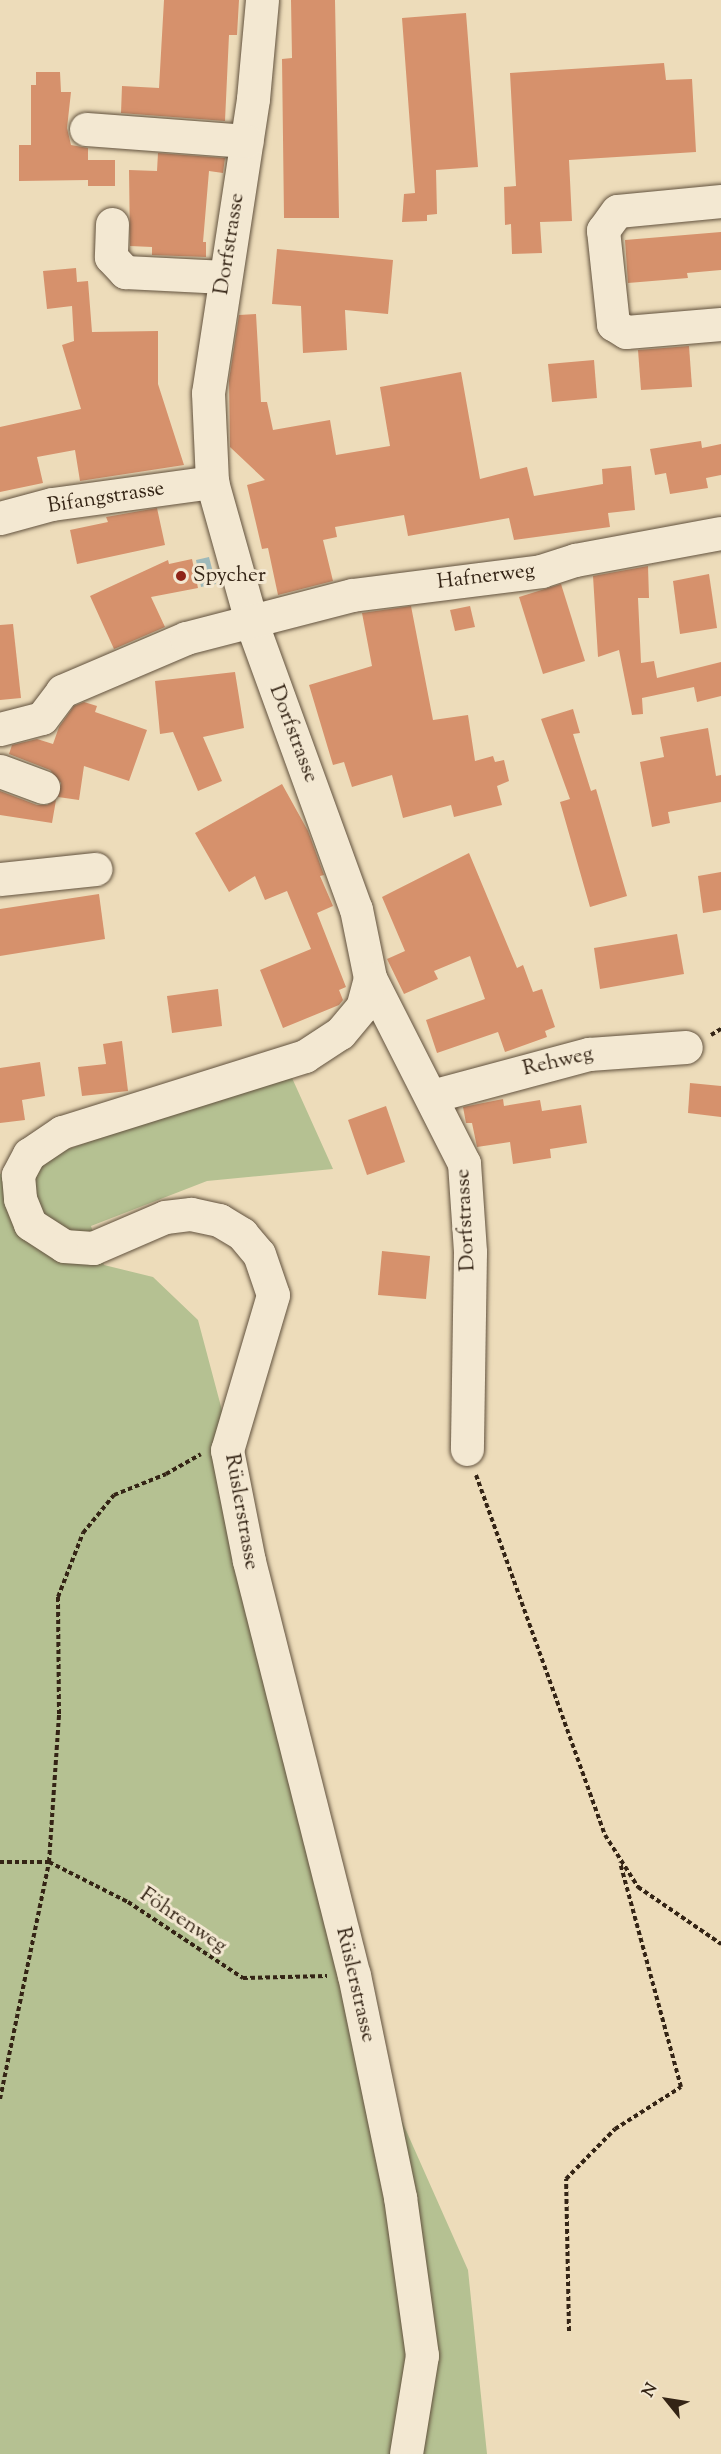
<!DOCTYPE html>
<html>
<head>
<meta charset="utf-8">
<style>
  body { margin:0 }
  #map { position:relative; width:721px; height:2454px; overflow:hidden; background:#eddcba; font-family:"Sorts Mill Goudy",serif }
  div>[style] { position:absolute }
  .green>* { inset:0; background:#b5c192 }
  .water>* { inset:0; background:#9eb9ba }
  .building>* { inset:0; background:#d6916c }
  .path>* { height:4px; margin-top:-2px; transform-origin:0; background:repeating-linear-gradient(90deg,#342415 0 4.5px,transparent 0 7.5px) }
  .roads { filter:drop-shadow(0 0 2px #62523e) drop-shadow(0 0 2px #62523e) }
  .minor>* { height:33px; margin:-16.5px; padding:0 16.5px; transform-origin:16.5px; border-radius:16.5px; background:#f3e8d2 }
  .dots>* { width:16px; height:16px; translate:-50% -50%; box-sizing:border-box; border:3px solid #f3e8d2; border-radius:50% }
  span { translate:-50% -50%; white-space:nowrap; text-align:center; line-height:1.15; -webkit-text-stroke:6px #f3e8d2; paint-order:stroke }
  .street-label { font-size:21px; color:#342415 }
  .poi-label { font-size:21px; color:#342415 }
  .left { translate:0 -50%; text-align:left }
  .north { position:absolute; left:637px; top:2370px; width:60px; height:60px; -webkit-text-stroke:4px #f3e8d2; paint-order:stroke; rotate:300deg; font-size:16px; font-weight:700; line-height:24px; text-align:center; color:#342415 }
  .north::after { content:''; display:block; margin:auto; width:21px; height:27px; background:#342415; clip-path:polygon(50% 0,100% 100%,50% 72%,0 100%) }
</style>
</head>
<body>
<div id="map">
  <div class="green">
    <div style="clip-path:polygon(288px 1069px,333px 1169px,207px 1181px,91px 1226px,104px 1265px,153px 1277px,198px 1320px,262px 1561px,346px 1995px,468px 2270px,487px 2454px,0 2454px,0 1174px)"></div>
  </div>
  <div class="water">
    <div style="clip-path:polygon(209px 557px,216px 584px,201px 587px,196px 560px)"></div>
  </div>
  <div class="building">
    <div style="clip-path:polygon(164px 0,239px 0,237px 35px,229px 35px,225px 121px,121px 113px,122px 86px,159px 88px)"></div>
    <div style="clip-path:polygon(291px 0,335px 0,339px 218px,284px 218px,282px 59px,292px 58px)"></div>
    <div style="clip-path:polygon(466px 13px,478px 167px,436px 170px,437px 214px,427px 215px,427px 221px,402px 222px,404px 194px,415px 193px,402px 18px)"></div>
    <div style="clip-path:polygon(664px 63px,666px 80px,692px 79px,696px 152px,569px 160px,572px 221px,540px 222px,542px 253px,512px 254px,511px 224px,505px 225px,504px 187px,516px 186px,510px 73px)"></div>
    <div style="clip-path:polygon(36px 72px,60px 72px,61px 92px,71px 92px,67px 128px,71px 145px,88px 148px,88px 160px,115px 160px,115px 186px,88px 186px,88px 180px,19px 181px,19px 145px,31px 145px,31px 85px,36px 85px)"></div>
    <div style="clip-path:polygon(158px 153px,225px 158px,223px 173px,209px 171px,203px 242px,206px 242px,206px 257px,152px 255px,152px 247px,130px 246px,129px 170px,157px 171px)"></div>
    <div style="clip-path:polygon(721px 232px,721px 270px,687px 273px,688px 278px,628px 283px,625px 240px)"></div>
    <div style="clip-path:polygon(277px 249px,393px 260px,388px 314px,345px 310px,347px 350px,303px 353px,301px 306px,272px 304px)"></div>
    <div style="clip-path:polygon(76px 268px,77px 282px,88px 281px,92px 332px,158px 331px,158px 384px,184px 465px,80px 481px,75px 450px,37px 457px,43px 483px,0 492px,0 427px,81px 409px,62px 345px,74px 341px,72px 306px,47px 309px,43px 271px)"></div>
    <div style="clip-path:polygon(256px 314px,261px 402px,267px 402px,273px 430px,330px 420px,336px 455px,390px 446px,380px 387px,461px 372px,480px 479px,527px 467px,534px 496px,603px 484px,602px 469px,631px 466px,635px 510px,608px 513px,610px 527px,514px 540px,509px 518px,408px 536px,404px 515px,335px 527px,337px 537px,323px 540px,333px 581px,278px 595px,268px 548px,262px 549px,247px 485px,265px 480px,230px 447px,229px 380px,239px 315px)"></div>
    <div style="clip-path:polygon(689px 346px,692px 387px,641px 390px,638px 350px)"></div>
    <div style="clip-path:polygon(594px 360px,597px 398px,552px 402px,548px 364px)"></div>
    <div style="clip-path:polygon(701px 441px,702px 448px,721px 444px,721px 475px,706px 478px,708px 488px,670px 494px,666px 473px,655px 475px,650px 449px)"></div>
    <div style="clip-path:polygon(157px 508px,165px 545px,77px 564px,70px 530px,108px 522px,106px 517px)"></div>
    <div style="clip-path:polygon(192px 559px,198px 588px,151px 597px,165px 627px,114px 649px,90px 596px,168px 560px,169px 564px)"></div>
    <div style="clip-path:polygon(648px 566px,649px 598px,638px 598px,641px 663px,654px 661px,657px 678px,721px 662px,721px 696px,697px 702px,694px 687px,642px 698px,643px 714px,632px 715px,619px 650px,598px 657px,593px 576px)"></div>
    <div style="clip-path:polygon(709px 574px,717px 628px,680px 634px,673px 581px)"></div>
    <div style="clip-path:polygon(561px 584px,585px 661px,543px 674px,519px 597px)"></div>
    <div style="clip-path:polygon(411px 606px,433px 720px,468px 715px,475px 761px,493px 756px,495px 762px,504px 760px,509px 781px,497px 786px,502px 805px,454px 817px,451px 805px,403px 818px,392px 775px,352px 787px,344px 762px,333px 765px,309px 685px,372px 666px,362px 613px)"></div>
    <div style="clip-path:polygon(470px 606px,475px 627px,455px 631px,450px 610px)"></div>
    <div style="clip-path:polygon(13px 624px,21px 698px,0 700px,0 625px)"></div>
    <div style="clip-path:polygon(235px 672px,244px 728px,203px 737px,222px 781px,198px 791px,173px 732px,160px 734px,155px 681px)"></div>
    <div style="clip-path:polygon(84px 702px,97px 706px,95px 712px,147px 730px,129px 781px,84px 766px,79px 800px,58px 797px,61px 783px,50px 770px,9px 754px,12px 745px,37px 739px,53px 744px,59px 727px,74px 706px)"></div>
    <div style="clip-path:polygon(573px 709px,580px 733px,573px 734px,591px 791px,596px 789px,627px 896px,590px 907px,560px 802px,570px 799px,541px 719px)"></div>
    <div style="clip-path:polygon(708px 728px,716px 776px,721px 775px,721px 802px,668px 812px,670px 823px,652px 827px,640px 762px,664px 757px,660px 737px)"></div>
    <div style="clip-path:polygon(282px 784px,308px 831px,324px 875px,320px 876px,333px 906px,317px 913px,346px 987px,339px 990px,343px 1000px,339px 1005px,283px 1028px,260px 970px,311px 949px,287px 891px,265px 900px,255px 876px,229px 892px,195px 833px)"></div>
    <div style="clip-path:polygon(0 791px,37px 805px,47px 805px,56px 800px,52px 823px,0 815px)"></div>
    <div style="clip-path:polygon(469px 853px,517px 968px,523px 965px,533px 992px,542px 989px,555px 1027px,545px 1031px,547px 1037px,505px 1052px,498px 1032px,437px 1053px,426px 1020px,485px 999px,470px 956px,434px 971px,438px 979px,404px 994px,387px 959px,405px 951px,382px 897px)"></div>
    <div style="clip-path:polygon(721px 872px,721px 910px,703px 913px,698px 876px)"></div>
    <div style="clip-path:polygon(99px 894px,105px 939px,0 956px,0 909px)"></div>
    <div style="clip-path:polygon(677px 934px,684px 974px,600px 989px,594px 948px)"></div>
    <div style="clip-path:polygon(218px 989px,222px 1026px,172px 1033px,167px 996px)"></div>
    <div style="clip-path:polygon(122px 1041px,128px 1091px,82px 1096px,78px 1067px,106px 1064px,103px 1044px)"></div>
    <div style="clip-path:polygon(40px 1062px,45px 1096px,22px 1100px,25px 1120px,0 1123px,0 1068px)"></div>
    <div style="clip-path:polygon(690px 1083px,721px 1086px,721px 1117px,688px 1113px)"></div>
    <div style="clip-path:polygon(503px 1099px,504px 1106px,540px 1100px,542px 1111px,581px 1105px,587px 1143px,550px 1149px,551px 1158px,513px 1164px,510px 1142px,477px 1147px,472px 1123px,466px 1123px,463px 1107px)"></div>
    <div style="clip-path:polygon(386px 1106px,405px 1162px,367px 1175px,348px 1120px)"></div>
    <div style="clip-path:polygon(382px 1251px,430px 1256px,426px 1299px,378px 1295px)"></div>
  </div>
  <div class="path">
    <div style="left:711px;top:1035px;width:12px;rotate:-31deg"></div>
    <div style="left:476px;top:1475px;width:382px;rotate:70.3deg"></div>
    <div style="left:605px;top:1835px;width:62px;rotate:57.6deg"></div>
    <div style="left:638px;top:1887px;width:101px;rotate:34.5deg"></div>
    <div style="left:0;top:1862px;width:49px"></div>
    <div style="left:49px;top:1862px;width:89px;rotate:26.9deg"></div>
    <div style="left:128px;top:1902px;width:138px;rotate:33.5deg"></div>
    <div style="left:243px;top:1978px;width:84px;rotate:-1.4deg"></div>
    <div style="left:0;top:2099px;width:242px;rotate:-78.3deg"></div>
    <div style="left:49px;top:1862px;width:148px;rotate:-86.1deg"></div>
    <div style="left:59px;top:1714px;width:117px;rotate:-90.5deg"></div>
    <div style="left:58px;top:1597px;width:69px;rotate:-68.7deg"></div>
    <div style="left:83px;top:1533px;width:49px;rotate:-50.8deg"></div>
    <div style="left:114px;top:1495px;width:56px;rotate:-22deg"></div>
    <div style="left:166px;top:1474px;width:40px;rotate:-29.7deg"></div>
    <div style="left:569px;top:2331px;width:152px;rotate:-91.1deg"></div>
    <div style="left:566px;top:2179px;width:70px;rotate:-45.6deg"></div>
    <div style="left:615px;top:2129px;width:78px;rotate:-32.5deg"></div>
    <div style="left:681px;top:2087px;width:233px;rotate:-105.2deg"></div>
  </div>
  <div class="roads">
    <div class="minor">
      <div style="left:262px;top:0;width:99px;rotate:95.2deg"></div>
      <div style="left:253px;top:99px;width:297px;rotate:98.7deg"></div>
      <div style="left:208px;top:393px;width:89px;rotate:87.4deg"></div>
      <div style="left:212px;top:482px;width:148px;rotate:74.3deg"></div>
      <div style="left:252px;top:624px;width:303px;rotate:70deg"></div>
      <div style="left:356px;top:909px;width:70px;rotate:78.5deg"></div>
      <div style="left:370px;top:978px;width:208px;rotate:63.1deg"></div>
      <div style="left:464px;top:1163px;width:89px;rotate:86.1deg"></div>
      <div style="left:470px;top:1252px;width:197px;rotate:90.9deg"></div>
      <div style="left:86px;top:129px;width:161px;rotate:4.3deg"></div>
      <div style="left:721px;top:201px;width:104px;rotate:174.5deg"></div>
      <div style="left:617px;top:211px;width:24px;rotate:126deg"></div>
      <div style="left:603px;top:230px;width:95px;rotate:83.9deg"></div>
      <div style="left:613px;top:324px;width:15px;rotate:32deg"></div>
      <div style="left:626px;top:332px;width:95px;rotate:-4.8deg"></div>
      <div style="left:112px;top:224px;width:33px;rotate:92deg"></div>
      <div style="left:111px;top:257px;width:21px;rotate:47deg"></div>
      <div style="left:125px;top:272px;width:100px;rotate:2.9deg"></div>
      <div style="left:0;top:518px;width:54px;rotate:-15.1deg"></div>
      <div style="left:52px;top:504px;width:162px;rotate:-7.8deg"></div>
      <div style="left:0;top:729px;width:43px;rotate:-14.7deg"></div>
      <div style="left:42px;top:718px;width:34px;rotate:-53deg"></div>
      <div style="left:62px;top:691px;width:135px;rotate:-23.1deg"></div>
      <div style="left:186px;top:638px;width:171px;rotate:-14.5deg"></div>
      <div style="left:352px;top:595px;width:191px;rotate:-7.2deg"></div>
      <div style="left:541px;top:571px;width:36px;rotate:-18deg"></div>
      <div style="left:575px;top:560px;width:148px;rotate:-10.5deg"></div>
      <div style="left:0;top:771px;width:46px;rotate:20.4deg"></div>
      <div style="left:0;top:879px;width:96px;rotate:-6deg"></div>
      <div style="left:370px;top:978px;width:30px;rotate:105deg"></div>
      <div style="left:362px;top:1007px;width:34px;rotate:130deg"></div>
      <div style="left:340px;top:1033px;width:42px;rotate:146.7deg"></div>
      <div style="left:305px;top:1056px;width:255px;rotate:162.6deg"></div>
      <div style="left:62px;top:1132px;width:40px;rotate:146deg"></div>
      <div style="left:29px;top:1154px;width:24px;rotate:118deg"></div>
      <div style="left:18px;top:1175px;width:24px;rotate:85deg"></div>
      <div style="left:20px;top:1199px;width:27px;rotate:68deg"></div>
      <div style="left:30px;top:1224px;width:40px;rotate:32.9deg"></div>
      <div style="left:64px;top:1246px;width:29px;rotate:4deg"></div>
      <div style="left:93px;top:1248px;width:78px;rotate:-23.3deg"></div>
      <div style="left:165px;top:1217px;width:26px;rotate:-7deg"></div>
      <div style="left:191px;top:1214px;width:29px;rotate:12deg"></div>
      <div style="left:219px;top:1220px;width:27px;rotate:31deg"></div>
      <div style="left:242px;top:1234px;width:26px;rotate:50deg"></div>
      <div style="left:259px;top:1254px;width:43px;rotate:71.1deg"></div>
      <div style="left:273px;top:1295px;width:162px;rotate:106.5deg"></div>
      <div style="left:227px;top:1450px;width:113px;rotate:78.8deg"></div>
      <div style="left:249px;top:1561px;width:427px;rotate:75.8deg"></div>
      <div style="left:354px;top:1975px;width:227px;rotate:78.3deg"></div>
      <div style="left:400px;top:2197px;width:160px;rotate:82.1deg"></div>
      <div style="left:422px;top:2355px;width:100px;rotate:99.2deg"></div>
      <div style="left:432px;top:1096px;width:163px;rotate:-15deg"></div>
      <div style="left:589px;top:1054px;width:97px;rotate:-4.1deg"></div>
    </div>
  </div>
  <div class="dots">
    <div style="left:181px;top:576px;background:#8f2418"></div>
  </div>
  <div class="street-label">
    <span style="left:230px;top:244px;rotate:-81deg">Dorfstrasse</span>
    <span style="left:106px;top:498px;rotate:-9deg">Bifangstrasse</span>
    <span style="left:486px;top:577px;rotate:-7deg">Hafnerweg</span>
    <span style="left:293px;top:734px;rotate:69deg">Dorfstrasse</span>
    <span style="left:558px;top:1062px;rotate:-13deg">Rehweg</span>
    <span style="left:466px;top:1220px;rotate:-93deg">Dorfstrasse</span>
    <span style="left:241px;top:1512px;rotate:80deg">Rüslerstrasse</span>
    <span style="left:183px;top:1921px;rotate:34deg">Föhrenweg</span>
    <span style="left:355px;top:1985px;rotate:77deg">Rüslerstrasse</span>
  </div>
  <div class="poi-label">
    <span class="left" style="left:193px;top:576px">Spycher</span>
  </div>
  <div class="north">N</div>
</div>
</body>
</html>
